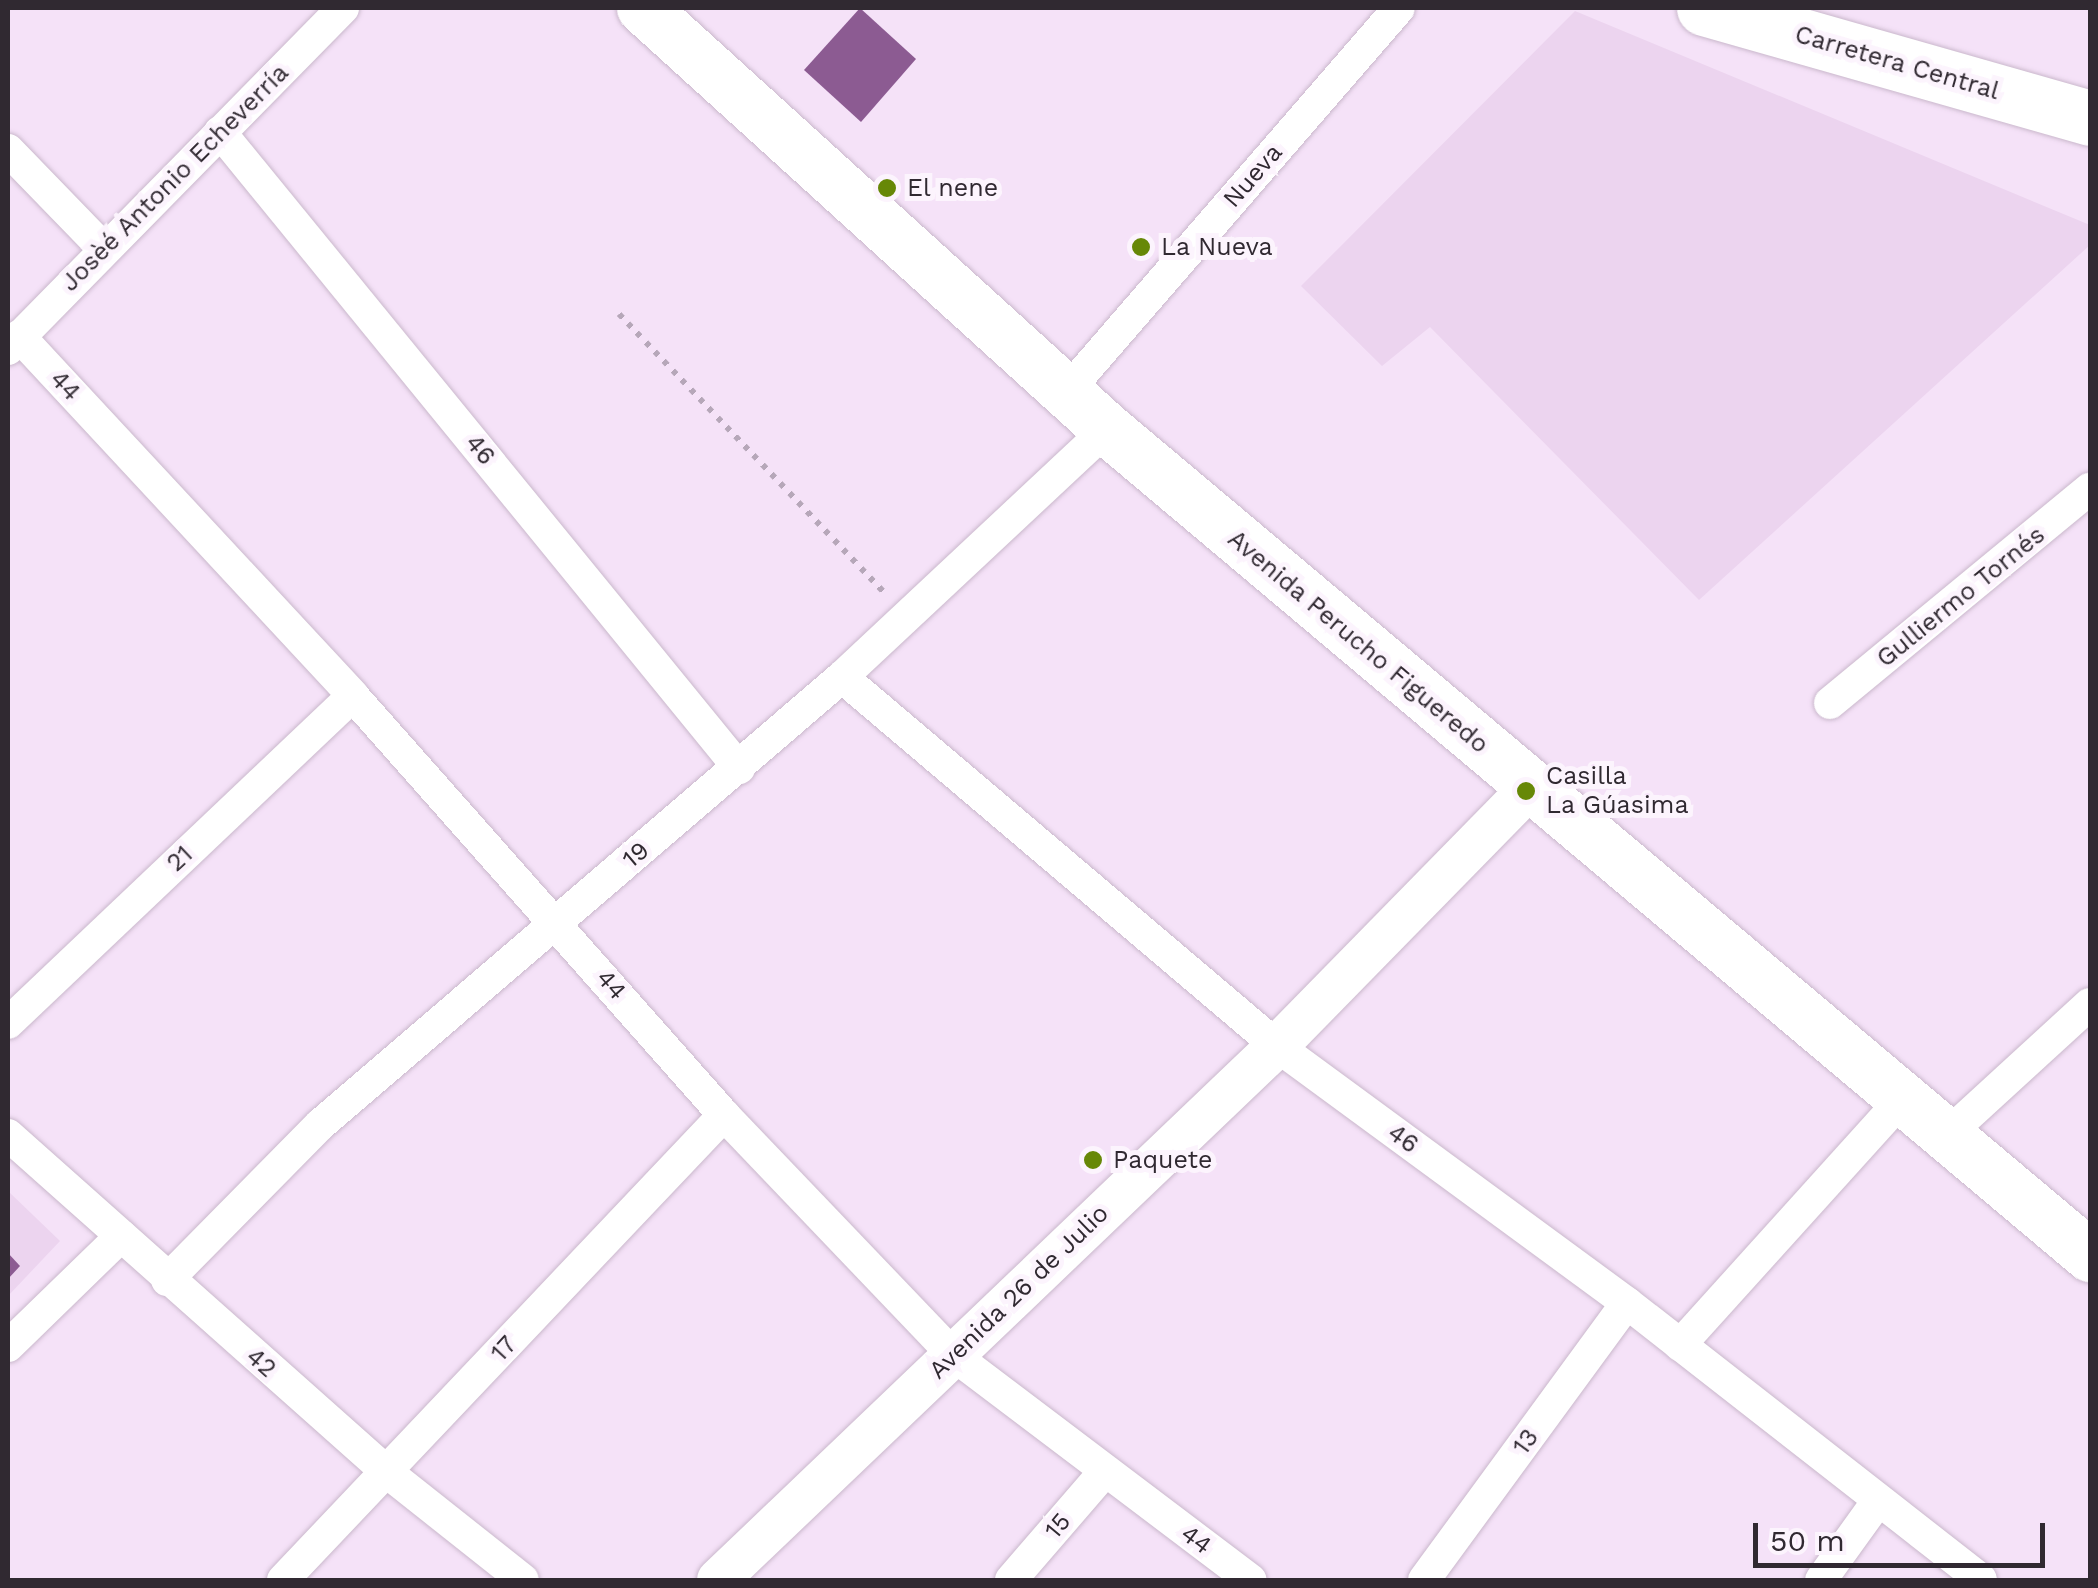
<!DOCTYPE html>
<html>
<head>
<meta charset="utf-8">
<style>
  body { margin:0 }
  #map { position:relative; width:2098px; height:1588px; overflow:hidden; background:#f5e2f8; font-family:"Work Sans",sans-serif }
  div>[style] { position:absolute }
  .built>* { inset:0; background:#ecd4ef }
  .building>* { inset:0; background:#8c5b92 }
  .path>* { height:6px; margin-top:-3px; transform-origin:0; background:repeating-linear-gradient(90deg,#b6a7b9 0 5px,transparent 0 13px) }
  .roads { filter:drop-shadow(0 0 2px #cab8cc) drop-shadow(0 0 2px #cab8cc) }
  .minor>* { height:32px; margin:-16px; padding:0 16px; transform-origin:16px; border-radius:16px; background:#fff }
  .tertiary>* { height:42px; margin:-21px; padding:0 21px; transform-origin:21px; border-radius:21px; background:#fff }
  .primary>* { height:52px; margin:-26px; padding:0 26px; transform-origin:26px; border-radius:26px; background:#fff }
  .trunk>* { height:55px; margin:-27.5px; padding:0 27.5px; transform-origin:27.5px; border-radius:27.5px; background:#fff }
  .dots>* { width:28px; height:28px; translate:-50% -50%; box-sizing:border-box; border:5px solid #fcf4fd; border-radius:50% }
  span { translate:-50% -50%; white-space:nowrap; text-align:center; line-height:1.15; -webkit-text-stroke:10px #fcf4fd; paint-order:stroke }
  .street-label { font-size:25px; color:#302931 }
  .poi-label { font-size:25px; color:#302931 }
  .left { translate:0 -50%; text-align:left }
  .frame { position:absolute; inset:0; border:10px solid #302931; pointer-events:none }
  .scale { position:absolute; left:1753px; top:1523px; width:292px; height:45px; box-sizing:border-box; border:5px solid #302931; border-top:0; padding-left:12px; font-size:30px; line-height:35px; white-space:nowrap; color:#302931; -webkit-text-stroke:8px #fcf4fd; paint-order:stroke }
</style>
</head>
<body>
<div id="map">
  <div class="built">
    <div style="clip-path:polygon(1575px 11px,2090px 225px,2090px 245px,1699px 600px,1430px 327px,1382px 366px,1301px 286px)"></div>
    <div style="clip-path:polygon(8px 1191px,60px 1241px,8px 1296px)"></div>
  </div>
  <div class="building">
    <div style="clip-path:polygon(860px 8px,916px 59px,861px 122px,804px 70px)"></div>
    <div style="clip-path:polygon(8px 1253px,20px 1266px,8px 1279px)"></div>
  </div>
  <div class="path">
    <div style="left:619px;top:314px;width:384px;rotate:46.4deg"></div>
  </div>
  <div class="roads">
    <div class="minor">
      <div style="left:220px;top:132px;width:821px;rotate:50.78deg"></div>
      <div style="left:8px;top:150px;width:136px;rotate:45.9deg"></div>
      <div style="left:19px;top:336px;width:491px;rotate:47.1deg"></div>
      <div style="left:353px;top:696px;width:560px;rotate:48.48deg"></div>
      <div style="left:724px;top:1115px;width:332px;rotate:46.3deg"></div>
      <div style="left:953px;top:1355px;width:373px;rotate:37.1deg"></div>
      <div style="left:8px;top:349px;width:478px;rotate:-45.5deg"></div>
      <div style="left:1068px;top:390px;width:505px;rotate:-49.09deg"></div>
      <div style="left:842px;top:677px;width:570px;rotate:40.31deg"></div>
      <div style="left:1277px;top:1046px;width:434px;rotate:36.3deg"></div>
      <div style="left:1627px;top:1303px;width:449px;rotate:38deg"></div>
      <div style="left:1830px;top:703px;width:337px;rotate:-39.5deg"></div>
      <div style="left:8px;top:1023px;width:475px;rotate:-43.5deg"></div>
      <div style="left:1949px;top:1133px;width:191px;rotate:-42.5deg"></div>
      <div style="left:8px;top:1135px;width:509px;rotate:41.65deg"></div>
      <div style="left:388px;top:1473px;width:172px;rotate:38.4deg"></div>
      <div style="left:167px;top:1280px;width:219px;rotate:-45.4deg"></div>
      <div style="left:321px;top:1124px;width:686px;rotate:-40.63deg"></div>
      <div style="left:842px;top:677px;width:363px;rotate:-43.1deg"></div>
      <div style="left:1680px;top:1345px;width:336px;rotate:-47.9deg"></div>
      <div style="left:8px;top:1346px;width:158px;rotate:-44.2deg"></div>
      <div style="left:283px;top:1580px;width:641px;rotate:-46.52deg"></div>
      <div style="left:1011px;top:1580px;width:144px;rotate:-49.2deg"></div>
      <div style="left:1424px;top:1580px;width:343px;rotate:-53.8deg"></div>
      <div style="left:1821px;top:1580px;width:96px;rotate:-54.3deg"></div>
    </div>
    <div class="tertiary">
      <div style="left:718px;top:1580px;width:773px;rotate:-43.69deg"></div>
      <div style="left:1277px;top:1046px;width:361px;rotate:-45.6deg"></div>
    </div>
    <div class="primary">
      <div style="left:643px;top:8px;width:627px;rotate:42.22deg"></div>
      <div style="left:1107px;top:429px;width:1285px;rotate:40.07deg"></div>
    </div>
    <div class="trunk">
      <div style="left:1704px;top:8px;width:401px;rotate:15.9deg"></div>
    </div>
  </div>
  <div class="dots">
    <div style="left:887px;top:188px;background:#678807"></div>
    <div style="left:1141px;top:247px;background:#678807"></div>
    <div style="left:1526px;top:791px;background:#678807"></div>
    <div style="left:1093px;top:1160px;background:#678807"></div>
  </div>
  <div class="street-label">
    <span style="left:1897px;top:63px;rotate:16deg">Carretera Central</span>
    <span style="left:1253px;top:176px;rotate:-49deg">Nueva</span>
    <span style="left:175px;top:178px;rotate:-45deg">Josèé Antonio Echeverría</span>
    <span style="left:65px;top:386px;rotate:47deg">44</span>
    <span style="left:480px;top:450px;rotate:51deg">46</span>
    <span style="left:1961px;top:597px;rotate:-39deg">Gulliermo Tornés</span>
    <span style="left:1358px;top:642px;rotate:40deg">Avenida Perucho Figueredo</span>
    <span style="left:636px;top:855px;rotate:-40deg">19</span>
    <span style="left:180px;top:859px;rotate:-43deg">21</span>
    <span style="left:611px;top:985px;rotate:49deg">44</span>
    <span style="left:1403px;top:1139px;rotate:36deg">46</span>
    <span style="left:1019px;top:1292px;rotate:-44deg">Avenida 26 de Julio</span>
    <span style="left:504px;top:1349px;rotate:-47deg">17</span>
    <span style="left:261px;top:1363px;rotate:41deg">42</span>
    <span style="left:1526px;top:1442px;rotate:-54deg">13</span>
    <span style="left:1058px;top:1526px;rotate:-50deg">15</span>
    <span style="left:1196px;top:1540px;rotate:37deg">44</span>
  </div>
  <div class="poi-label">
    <span class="left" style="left:907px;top:188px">El nene</span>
    <span class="left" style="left:1161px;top:247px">La Nueva</span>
    <span class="left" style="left:1546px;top:791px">Casilla<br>La Gúasima</span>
    <span class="left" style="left:1113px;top:1160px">Paquete</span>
  </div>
  <div class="frame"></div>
  <div class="scale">50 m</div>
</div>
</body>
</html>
